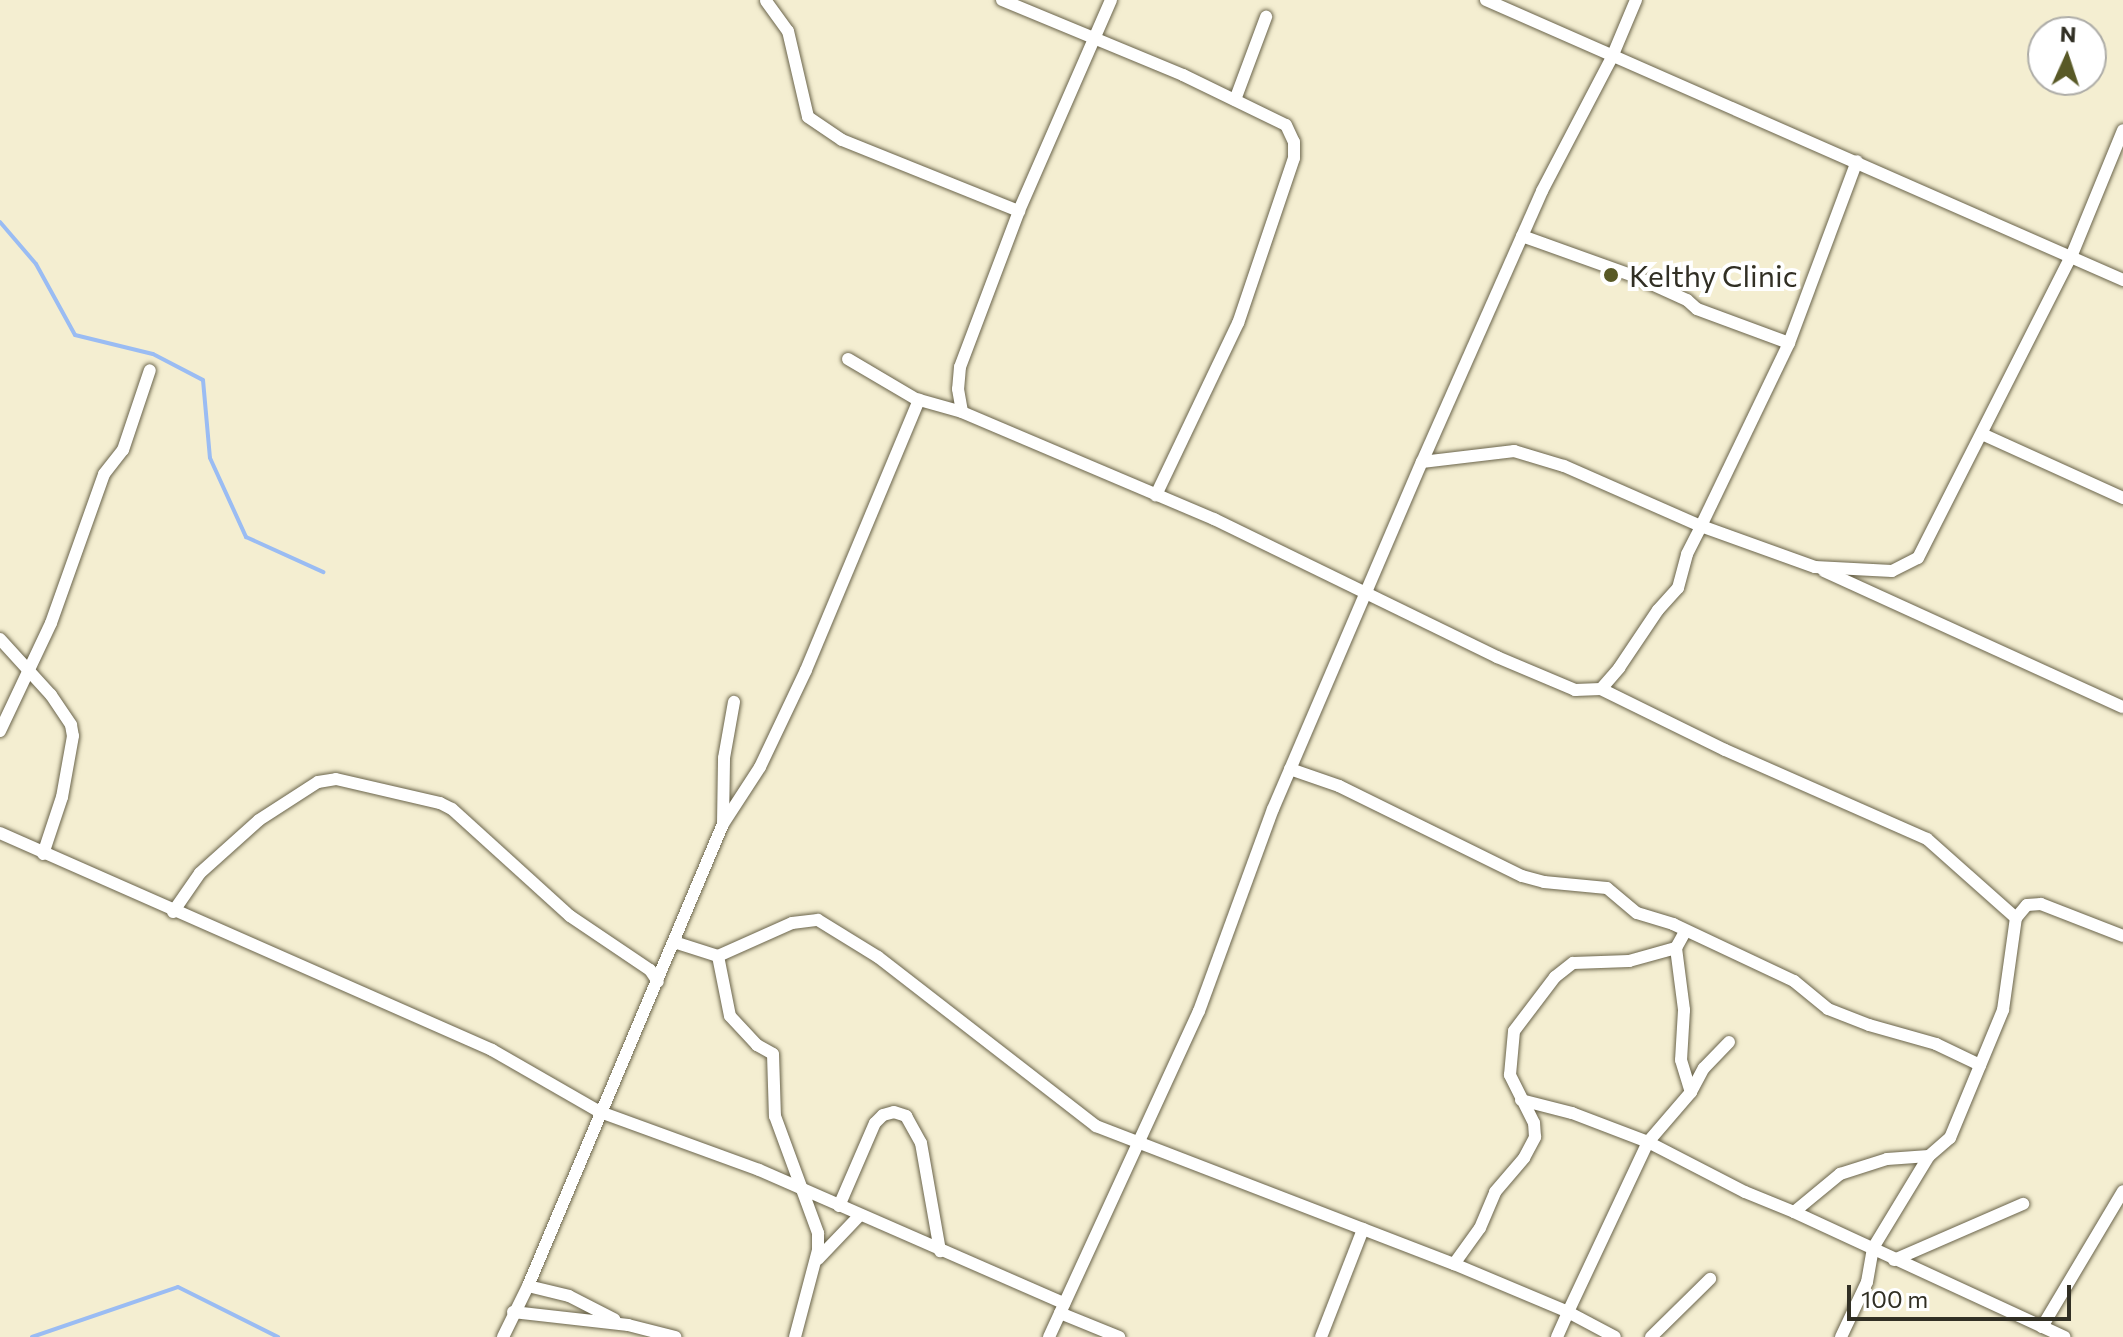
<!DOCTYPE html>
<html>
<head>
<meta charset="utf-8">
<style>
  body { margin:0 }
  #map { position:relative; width:2123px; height:1337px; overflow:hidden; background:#f4eed1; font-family:Commissioner,sans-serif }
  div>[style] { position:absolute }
  .stream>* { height:4px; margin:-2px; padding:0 2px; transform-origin:2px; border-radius:2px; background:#9abcf3 }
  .roads { filter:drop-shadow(0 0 2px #6a644b) drop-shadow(0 0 2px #6a644b) }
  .street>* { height:12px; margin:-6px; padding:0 6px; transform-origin:6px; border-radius:6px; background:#fff }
  .dots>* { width:22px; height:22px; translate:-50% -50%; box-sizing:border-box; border:4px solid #fff; border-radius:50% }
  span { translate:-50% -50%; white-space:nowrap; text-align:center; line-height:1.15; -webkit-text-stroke:8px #fff; paint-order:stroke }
  .poi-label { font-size:30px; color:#312f24 }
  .left { translate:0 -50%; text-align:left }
  .north { position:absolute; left:2027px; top:16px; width:80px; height:80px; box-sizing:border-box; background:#fff; border:2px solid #adaca7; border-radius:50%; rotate:3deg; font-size:22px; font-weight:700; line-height:32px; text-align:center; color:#312f24 }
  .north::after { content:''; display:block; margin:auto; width:28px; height:36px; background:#585926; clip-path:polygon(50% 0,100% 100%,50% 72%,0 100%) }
  .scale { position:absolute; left:1847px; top:1285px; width:224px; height:36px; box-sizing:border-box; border:4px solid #312f24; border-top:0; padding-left:10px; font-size:24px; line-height:28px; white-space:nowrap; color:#312f24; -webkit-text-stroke:6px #fff; paint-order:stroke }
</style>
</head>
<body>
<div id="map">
  <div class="stream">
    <div style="left:0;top:222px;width:55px;rotate:49.4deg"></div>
    <div style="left:36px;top:264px;width:81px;rotate:61.2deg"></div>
    <div style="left:75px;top:335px;width:80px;rotate:13.7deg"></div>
    <div style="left:153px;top:354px;width:56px;rotate:27.5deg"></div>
    <div style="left:203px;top:380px;width:78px;rotate:84.9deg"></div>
    <div style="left:210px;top:458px;width:87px;rotate:65.5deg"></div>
    <div style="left:246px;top:537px;width:85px;rotate:24.4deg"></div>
    <div style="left:32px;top:1337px;width:154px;rotate:-18.9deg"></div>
    <div style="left:178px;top:1287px;width:112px;rotate:26.6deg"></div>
  </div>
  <div class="roads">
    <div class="street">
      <div style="left:1002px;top:0;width:196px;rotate:22.5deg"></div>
      <div style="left:1183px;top:75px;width:114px;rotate:25.9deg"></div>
      <div style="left:1286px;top:125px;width:19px;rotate:65deg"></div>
      <div style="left:1294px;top:142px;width:16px;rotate:90deg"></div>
      <div style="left:1294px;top:158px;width:174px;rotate:108.7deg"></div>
      <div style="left:1238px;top:323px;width:191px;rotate:115.5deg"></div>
      <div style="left:1111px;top:0;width:230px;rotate:113.6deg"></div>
      <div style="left:1019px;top:211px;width:167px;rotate:110.7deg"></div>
      <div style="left:960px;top:367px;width:22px;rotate:95deg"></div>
      <div style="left:958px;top:389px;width:23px;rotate:80deg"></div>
      <div style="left:962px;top:412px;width:274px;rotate:23deg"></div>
      <div style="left:1214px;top:519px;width:315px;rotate:26deg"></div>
      <div style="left:1497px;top:657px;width:85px;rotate:22.9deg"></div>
      <div style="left:1575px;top:690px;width:26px;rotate:-2deg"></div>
      <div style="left:1601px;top:689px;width:28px;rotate:-49deg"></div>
      <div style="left:1619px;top:668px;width:70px;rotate:-56.1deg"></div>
      <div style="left:1658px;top:610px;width:30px;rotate:-48deg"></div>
      <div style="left:1678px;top:588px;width:35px;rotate:-75deg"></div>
      <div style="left:1687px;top:554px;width:31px;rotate:-63deg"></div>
      <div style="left:1701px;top:526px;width:121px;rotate:19.8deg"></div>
      <div style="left:1815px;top:567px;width:77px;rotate:3deg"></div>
      <div style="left:1892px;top:571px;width:29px;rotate:-27deg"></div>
      <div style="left:1918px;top:558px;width:338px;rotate:-63.1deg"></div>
      <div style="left:2071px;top:257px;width:137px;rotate:-67.7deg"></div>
      <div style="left:1486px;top:0;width:696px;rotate:23.73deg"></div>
      <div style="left:766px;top:1px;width:37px;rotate:54deg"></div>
      <div style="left:788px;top:31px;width:88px;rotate:76.9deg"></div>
      <div style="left:808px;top:117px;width:41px;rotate:34.1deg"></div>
      <div style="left:842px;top:140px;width:191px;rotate:21.9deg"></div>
      <div style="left:1235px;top:100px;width:89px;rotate:-69.5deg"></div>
      <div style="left:1522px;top:236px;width:119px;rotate:19.7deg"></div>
      <div style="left:1634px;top:276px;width:58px;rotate:24.4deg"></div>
      <div style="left:1687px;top:300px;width:13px;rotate:42deg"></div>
      <div style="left:1697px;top:309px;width:98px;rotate:20.3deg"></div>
      <div style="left:848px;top:359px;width:79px;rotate:30.5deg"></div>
      <div style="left:916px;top:399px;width:48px;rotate:15.8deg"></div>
      <div style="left:1982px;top:434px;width:155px;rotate:24.4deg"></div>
      <div style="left:1422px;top:462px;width:93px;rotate:-6.8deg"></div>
      <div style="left:1514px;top:451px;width:52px;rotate:16.7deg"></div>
      <div style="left:1564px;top:466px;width:150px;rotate:23.7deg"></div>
      <div style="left:1701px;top:526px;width:203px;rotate:-64.3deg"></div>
      <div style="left:1789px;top:343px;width:194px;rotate:-69.5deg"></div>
      <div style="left:1824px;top:571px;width:328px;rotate:24.5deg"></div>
      <div style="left:0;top:639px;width:76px;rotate:47.7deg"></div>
      <div style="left:51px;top:695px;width:36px;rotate:56deg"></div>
      <div style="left:71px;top:725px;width:11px;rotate:80deg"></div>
      <div style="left:73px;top:736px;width:62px;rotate:100.2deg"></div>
      <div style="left:62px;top:797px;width:60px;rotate:108.4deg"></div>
      <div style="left:1601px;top:689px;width:138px;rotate:26.2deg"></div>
      <div style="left:1725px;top:750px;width:221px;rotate:23.8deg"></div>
      <div style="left:1927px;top:839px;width:119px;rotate:41.6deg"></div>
      <div style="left:0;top:731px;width:119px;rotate:-64.7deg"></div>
      <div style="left:51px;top:623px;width:158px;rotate:-70.4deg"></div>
      <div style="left:104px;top:474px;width:31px;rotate:-52deg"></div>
      <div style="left:123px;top:450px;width:84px;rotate:-71.4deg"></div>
      <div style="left:1290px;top:769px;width:52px;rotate:19.1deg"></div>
      <div style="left:1339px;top:786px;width:204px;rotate:26.2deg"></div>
      <div style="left:1522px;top:876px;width:23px;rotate:15deg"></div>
      <div style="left:1544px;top:882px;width:63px;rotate:5.4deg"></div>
      <div style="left:1607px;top:888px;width:39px;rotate:40deg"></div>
      <div style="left:1637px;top:913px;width:38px;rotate:17deg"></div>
      <div style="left:1673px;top:924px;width:134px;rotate:25.2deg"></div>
      <div style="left:1794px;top:981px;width:44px;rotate:39.5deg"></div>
      <div style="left:1828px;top:1009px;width:44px;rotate:21.3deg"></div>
      <div style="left:1869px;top:1025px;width:70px;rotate:15.8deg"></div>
      <div style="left:1936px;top:1044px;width:49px;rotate:25.5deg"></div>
      <div style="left:723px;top:824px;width:66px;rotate:-89.1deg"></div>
      <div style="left:724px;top:758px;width:57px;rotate:-79.9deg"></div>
      <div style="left:0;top:833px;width:538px;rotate:23.8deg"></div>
      <div style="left:492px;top:1050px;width:125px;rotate:29.9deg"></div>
      <div style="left:600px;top:1112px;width:169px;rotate:20deg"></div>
      <div style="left:759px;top:1170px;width:333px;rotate:23.6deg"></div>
      <div style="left:173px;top:912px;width:47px;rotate:-55.3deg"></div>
      <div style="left:200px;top:873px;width:79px;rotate:-41.9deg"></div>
      <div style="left:259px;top:820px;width:70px;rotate:-32.8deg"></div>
      <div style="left:318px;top:782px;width:18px;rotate:-9deg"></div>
      <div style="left:336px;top:779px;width:107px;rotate:13deg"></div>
      <div style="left:440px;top:803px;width:13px;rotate:27deg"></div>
      <div style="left:452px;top:809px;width:159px;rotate:42.2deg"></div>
      <div style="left:570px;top:916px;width:97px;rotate:34deg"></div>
      <div style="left:650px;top:970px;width:14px;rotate:56deg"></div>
      <div style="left:674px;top:942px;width:46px;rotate:17.7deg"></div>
      <div style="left:718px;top:956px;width:61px;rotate:78.7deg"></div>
      <div style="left:730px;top:1016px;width:40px;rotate:47deg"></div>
      <div style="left:757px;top:1045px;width:18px;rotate:29deg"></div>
      <div style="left:773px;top:1054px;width:62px;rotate:88.2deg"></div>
      <div style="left:775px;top:1116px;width:125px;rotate:69.8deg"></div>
      <div style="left:818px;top:1233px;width:17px;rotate:90deg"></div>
      <div style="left:818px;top:1250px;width:90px;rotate:104.8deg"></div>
      <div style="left:1676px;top:948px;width:63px;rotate:82.6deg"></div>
      <div style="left:1684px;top:1010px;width:50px;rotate:93.4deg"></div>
      <div style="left:1681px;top:1060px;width:34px;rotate:73deg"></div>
      <div style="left:718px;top:956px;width:81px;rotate:-24deg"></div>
      <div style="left:792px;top:923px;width:26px;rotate:-7deg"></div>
      <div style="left:818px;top:920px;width:70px;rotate:31.7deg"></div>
      <div style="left:878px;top:957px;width:276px;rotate:37.8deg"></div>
      <div style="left:1096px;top:1126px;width:384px;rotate:21.1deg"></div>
      <div style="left:1454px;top:1264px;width:124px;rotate:22.8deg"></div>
      <div style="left:1568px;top:1312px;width:188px;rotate:-64.8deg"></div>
      <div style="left:1648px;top:1142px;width:66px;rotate:-49.3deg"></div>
      <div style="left:1691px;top:1092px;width:27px;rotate:-62deg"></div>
      <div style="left:1704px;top:1068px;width:36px;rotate:-46deg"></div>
      <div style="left:1521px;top:1100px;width:53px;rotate:14.3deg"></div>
      <div style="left:1572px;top:1113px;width:81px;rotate:20.9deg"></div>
      <div style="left:1648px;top:1142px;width:109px;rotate:27.3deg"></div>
      <div style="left:1745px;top:1192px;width:53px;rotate:22.2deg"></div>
      <div style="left:1794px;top:1212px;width:60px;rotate:-39.6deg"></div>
      <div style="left:1840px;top:1174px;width:49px;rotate:-17.7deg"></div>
      <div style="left:1887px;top:1159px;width:42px;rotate:-4.1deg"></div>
      <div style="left:839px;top:1206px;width:90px;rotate:-66.6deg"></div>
      <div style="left:875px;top:1123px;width:11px;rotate:-45deg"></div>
      <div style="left:883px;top:1115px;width:11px;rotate:-15deg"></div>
      <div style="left:894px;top:1112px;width:13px;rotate:18deg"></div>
      <div style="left:906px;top:1116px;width:31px;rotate:61deg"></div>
      <div style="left:921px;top:1143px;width:110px;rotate:80deg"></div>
      <div style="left:1794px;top:1212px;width:298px;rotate:24.8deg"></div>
      <div style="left:818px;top:1259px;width:61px;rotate:-46.3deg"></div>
      <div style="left:1894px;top:1260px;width:141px;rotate:-23.5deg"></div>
      <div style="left:1454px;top:1264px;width:44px;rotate:-54.2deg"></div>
      <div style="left:1480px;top:1228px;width:39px;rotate:-67deg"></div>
      <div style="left:1495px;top:1192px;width:45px;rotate:-49.5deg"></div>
      <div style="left:1524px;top:1158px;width:24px;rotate:-62deg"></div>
      <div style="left:1535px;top:1137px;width:14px;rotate:-94deg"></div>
      <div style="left:1534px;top:1123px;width:54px;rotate:-116.6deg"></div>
      <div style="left:1510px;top:1075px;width:44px;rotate:-84.8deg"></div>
      <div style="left:1514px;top:1031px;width:68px;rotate:-52.8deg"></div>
      <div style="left:1555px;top:977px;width:23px;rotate:-38deg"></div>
      <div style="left:1573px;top:963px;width:56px;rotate:-2deg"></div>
      <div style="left:1629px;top:961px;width:49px;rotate:-15.5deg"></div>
      <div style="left:1676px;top:948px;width:18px;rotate:-61deg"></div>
      <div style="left:528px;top:1286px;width:42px;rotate:13.7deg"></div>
      <div style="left:569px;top:1296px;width:51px;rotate:27.1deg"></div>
      <div style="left:513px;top:1312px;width:116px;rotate:6.4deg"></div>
      <div style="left:628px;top:1325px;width:49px;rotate:14.3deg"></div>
      <div style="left:1060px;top:1313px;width:64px;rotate:22.1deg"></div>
      <div style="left:2042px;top:1327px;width:158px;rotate:-59.2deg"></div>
      <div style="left:503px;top:1337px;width:57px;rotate:-63.9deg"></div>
      <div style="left:528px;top:1286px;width:501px;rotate:-67.12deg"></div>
      <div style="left:723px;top:824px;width:68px;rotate:-57deg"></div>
      <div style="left:760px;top:767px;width:107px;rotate:-64.6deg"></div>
      <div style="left:806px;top:670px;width:293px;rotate:-67.3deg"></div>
      <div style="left:1049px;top:1337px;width:359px;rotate:-65.3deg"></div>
      <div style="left:1199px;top:1011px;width:215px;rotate:-69.9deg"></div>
      <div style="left:1273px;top:809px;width:378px;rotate:-66.8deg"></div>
      <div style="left:1422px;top:462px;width:296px;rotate:-66.1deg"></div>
      <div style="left:1542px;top:191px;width:151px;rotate:-62.4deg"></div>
      <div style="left:1612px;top:57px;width:62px;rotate:-67.2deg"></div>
      <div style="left:1321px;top:1337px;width:116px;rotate:-68.7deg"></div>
      <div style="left:1557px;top:1337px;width:27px;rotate:-66deg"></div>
      <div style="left:1568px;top:1312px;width:53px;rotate:28deg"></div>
      <div style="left:1651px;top:1337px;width:83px;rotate:-44.5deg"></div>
      <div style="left:1841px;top:1337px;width:61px;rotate:-64.7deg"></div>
      <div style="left:1867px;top:1282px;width:35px;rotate:-80deg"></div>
      <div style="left:1873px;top:1248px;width:108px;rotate:-58.7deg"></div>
      <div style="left:1929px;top:1156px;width:28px;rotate:-41deg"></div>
      <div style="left:1950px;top:1138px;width:139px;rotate:-67.5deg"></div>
      <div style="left:2003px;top:1010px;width:93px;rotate:-82deg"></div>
      <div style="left:2016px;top:918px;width:17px;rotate:-50deg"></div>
      <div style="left:2027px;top:905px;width:14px;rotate:-4deg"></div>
      <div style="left:2041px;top:904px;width:88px;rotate:21.3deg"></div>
    </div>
  </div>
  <div class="dots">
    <div style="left:1611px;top:275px;background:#585926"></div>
  </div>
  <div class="poi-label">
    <span class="left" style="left:1629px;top:275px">Kelthy Clinic</span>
  </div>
  <div class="north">N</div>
  <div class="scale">100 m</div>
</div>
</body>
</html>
